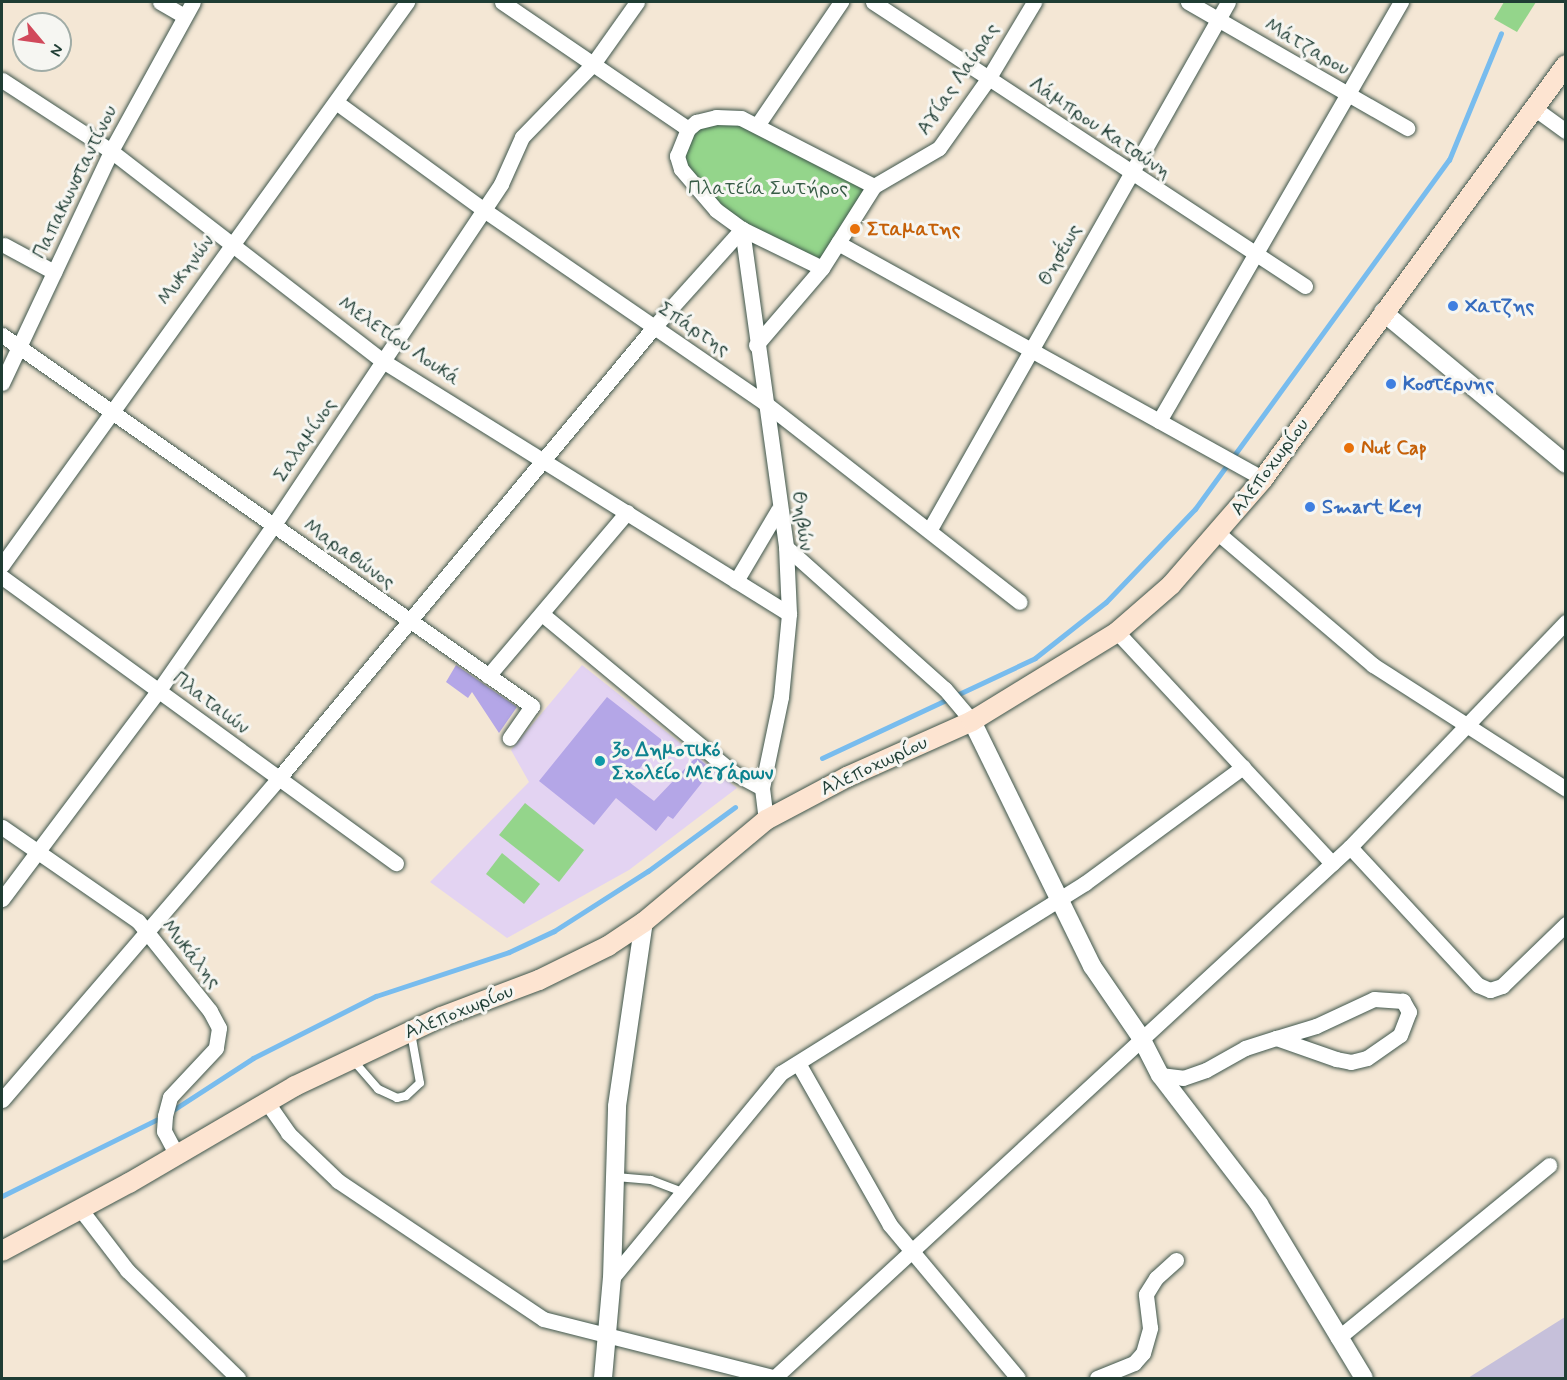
<!DOCTYPE html>
<html>
<head>
<meta charset="utf-8">
<style>
  body { margin:0 }
  #map { position:relative; width:1567px; height:1380px; overflow:hidden; background:#f4e7d5; font-family:Mynerve,sans-serif }
  div>[style] { position:absolute }
  .built>* { inset:0; background:#e3d3f2 }
  .industrial>* { inset:0; background:#c6c0da }
  .green>* { inset:0; background:#94d58b }
  .stream>* { height:5px; margin:-2.5px; padding:0 2.5px; transform-origin:2.5px; border-radius:2.5px; background:#78bcee }
  .building>* { inset:0; background:#b4a6e7 }
  .roads { filter:drop-shadow(0 0 2px #3f564c) drop-shadow(0 0 2px #3f564c) }
  .service>* { height:8px; margin:-4px; padding:0 4px; transform-origin:4px; border-radius:4px; background:#fff }
  .minor>* { height:15px; margin:-7.5px; padding:0 7.5px; transform-origin:7.5px; border-radius:7.5px; background:#fff }
  .tertiary>* { height:18px; margin:-9px; padding:0 9px; transform-origin:9px; border-radius:9px; background:#fff }
  .secondary>* { height:20px; margin:-10px; padding:0 10px; transform-origin:10px; border-radius:10px; background:#fde4d1 }
  .dots>* { width:16px; height:16px; translate:-50% -50%; box-sizing:border-box; border:3px solid #f6f6f2; border-radius:50% }
  span { translate:-50% -50%; white-space:nowrap; text-align:center; line-height:1.15; -webkit-text-stroke:6px #f6f6f2; paint-order:stroke }
  .street-label { font-size:20px; color:#1f3d34 }
  .park-label { font-size:20px; color:#365b45 }
  .food-label { font-size:20px; color:#c56008; font-weight:700 }
  .left { translate:0 -50%; text-align:left }
  .shop-label { font-size:20px; color:#366cbe; font-weight:700 }
  .culture-label { font-size:20px; color:#0d838f; font-weight:700 }
  .frame { position:absolute; inset:0; border:3px solid #1f3d34; pointer-events:none }
  .north { position:absolute; left:12px; top:12px; width:60px; height:60px; box-sizing:border-box; background:#f6f6f2; border:2px solid #a0aca6; border-radius:50%; rotate:119deg; font-size:16px; font-weight:700; line-height:24px; text-align:center; color:#1f3d34 }
  .north::after { content:''; display:block; margin:auto; width:21px; height:27px; background:#d1495b; clip-path:polygon(50% 0,100% 100%,50% 72%,0 100%) }
</style>
</head>
<body>
<div id="map">
  <div class="built">
    <div style="clip-path:polygon(582px 665px,737px 788px,629px 870px,507px 938px,430px 882px,529px 782px,511px 750px)"></div>
  </div>
  <div class="industrial">
    <div style="clip-path:polygon(1565px 1317px,1565px 1378px,1468px 1378px)"></div>
  </div>
  <div class="green">
    <div style="clip-path:polygon(1504px 2px,1536px 2px,1517px 32px,1494px 19px)"></div>
    <div style="clip-path:polygon(732px 121px,867px 190px,821px 264px,743px 227px,692px 182px,683px 156px,691px 134px,700px 125px)"></div>
    <div style="clip-path:polygon(525px 803px,584px 850px,559px 882px,499px 835px)"></div>
    <div style="clip-path:polygon(502px 853px,540px 884px,524px 904px,486px 874px)"></div>
  </div>
  <div class="stream">
    <div style="left:822px;top:758px;width:235px;rotate:-25.1deg"></div>
    <div style="left:1035px;top:658px;width:90px;rotate:-38.3deg"></div>
    <div style="left:1106px;top:602px;width:129px;rotate:-46.3deg"></div>
    <div style="left:1195px;top:509px;width:432px;rotate:-54deg"></div>
    <div style="left:1449px;top:160px;width:137px;rotate:-67.7deg"></div>
    <div style="left:170px;top:1112px;width:99px;rotate:-33deg"></div>
    <div style="left:253px;top:1058px;width:138px;rotate:-26.8deg"></div>
    <div style="left:376px;top:996px;width:140px;rotate:-18.3deg"></div>
    <div style="left:509px;top:952px;width:50px;rotate:-25deg"></div>
    <div style="left:554px;top:931px;width:112px;rotate:-32.6deg"></div>
    <div style="left:648px;top:871px;width:108px;rotate:-36.3deg"></div>
    <div style="left:2px;top:1196px;width:178px;rotate:-26.3deg"></div>
  </div>
  <div class="building">
    <div style="clip-path:polygon(456px 665px,517px 707px,499px 733px,472px 692px,468px 698px,446px 682px)"></div>
    <div style="clip-path:polygon(607px 697px,662px 740px,629px 782px,654px 801px,696px 757px,712px 770px,673px 819px,668px 816px,656px 831px,616px 798px,594px 825px,539px 781px)"></div>
  </div>
  <div class="roads">
    <div class="service">
      <div style="left:352px;top:1059px;width:40px;rotate:49deg"></div>
      <div style="left:378px;top:1089px;width:21px;rotate:25deg"></div>
      <div style="left:397px;top:1098px;width:9px;rotate:-13deg"></div>
      <div style="left:406px;top:1096px;width:19px;rotate:-43deg"></div>
      <div style="left:420px;top:1083px;width:51px;rotate:-100.2deg"></div>
      <div style="left:616px;top:1177px;width:35px;rotate:5deg"></div>
      <div style="left:651px;top:1180px;width:33px;rotate:21deg"></div>
    </div>
    <div class="minor">
      <div style="left:160px;top:2px;width:28px;rotate:30deg"></div>
      <div style="left:502px;top:2px;width:225px;rotate:34.3deg"></div>
      <div style="left:873px;top:2px;width:517px;rotate:33.32deg"></div>
      <div style="left:1188px;top:2px;width:253px;rotate:29.9deg"></div>
      <div style="left:2px;top:80px;width:130px;rotate:33.1deg"></div>
      <div style="left:111px;top:151px;width:344px;rotate:37.7deg"></div>
      <div style="left:383px;top:361px;width:478px;rotate:31.9deg"></div>
      <div style="left:336px;top:102px;width:183px;rotate:36.1deg"></div>
      <div style="left:484px;top:210px;width:341px;rotate:34.5deg"></div>
      <div style="left:765px;top:403px;width:323px;rotate:38deg"></div>
      <div style="left:1534px;top:108px;width:39px;rotate:36deg"></div>
      <div style="left:758px;top:124px;width:148px;rotate:-55.8deg"></div>
      <div style="left:742px;top:229px;width:321px;rotate:82.1deg"></div>
      <div style="left:786px;top:547px;width:67px;rotate:87.4deg"></div>
      <div style="left:789px;top:614px;width:83px;rotate:95.5deg"></div>
      <div style="left:781px;top:697px;width:93px;rotate:101.8deg"></div>
      <div style="left:762px;top:788px;width:32px;rotate:83deg"></div>
      <div style="left:838px;top:243px;width:486px;rotate:29deg"></div>
      <div style="left:4px;top:245px;width:57px;rotate:28.4deg"></div>
      <div style="left:822px;top:268px;width:89px;rotate:-154deg"></div>
      <div style="left:742px;top:229px;width:32px;rotate:-144deg"></div>
      <div style="left:716px;top:210px;width:54px;rotate:-130.5deg"></div>
      <div style="left:681px;top:169px;width:14px;rotate:-107deg"></div>
      <div style="left:677px;top:156px;width:29px;rotate:-68deg"></div>
      <div style="left:688px;top:129px;width:11px;rotate:-41deg"></div>
      <div style="left:696px;top:122px;width:21px;rotate:-14deg"></div>
      <div style="left:716px;top:117px;width:25px;rotate:2deg"></div>
      <div style="left:741px;top:118px;width:149px;rotate:27.1deg"></div>
      <div style="left:2px;top:335px;width:647px;rotate:34.99deg"></div>
      <div style="left:532px;top:706px;width:39px;rotate:125deg"></div>
      <div style="left:756px;top:345px;width:101px;rotate:-49.4deg"></div>
      <div style="left:822px;top:268px;width:97px;rotate:-57.6deg"></div>
      <div style="left:874px;top:186px;width:75px;rotate:-30.3deg"></div>
      <div style="left:939px;top:148px;width:85px;rotate:-54.6deg"></div>
      <div style="left:988px;top:79px;width:90px;rotate:-59.1deg"></div>
      <div style="left:2px;top:383px;width:256px;rotate:-64.8deg"></div>
      <div style="left:111px;top:151px;width:170px;rotate:-61.2deg"></div>
      <div style="left:1159px;top:421px;width:484px;rotate:-60deg"></div>
      <div style="left:930px;top:529px;width:605px;rotate:-60.51deg"></div>
      <div style="left:1219px;top:534px;width:202px;rotate:40.4deg"></div>
      <div style="left:1373px;top:665px;width:229px;rotate:32.7deg"></div>
      <div style="left:786px;top:547px;width:213px;rotate:41.8deg"></div>
      <div style="left:945px;top:689px;width:42px;rotate:49.8deg"></div>
      <div style="left:2px;top:565px;width:694px;rotate:-54.27deg"></div>
      <div style="left:2px;top:577px;width:487px;rotate:36deg"></div>
      <div style="left:736px;top:581px;width:82px;rotate:-59.4deg"></div>
      <div style="left:542px;top:614px;width:247px;rotate:39.7deg"></div>
      <div style="left:732px;top:772px;width:34px;rotate:28deg"></div>
      <div style="left:1117px;top:632px;width:316px;rotate:47.1deg"></div>
      <div style="left:488px;top:676px;width:215px;rotate:-49.7deg"></div>
      <div style="left:2px;top:827px;width:165px;rotate:34.7deg"></div>
      <div style="left:138px;top:921px;width:115px;rotate:51.3deg"></div>
      <div style="left:210px;top:1011px;width:19px;rotate:62deg"></div>
      <div style="left:219px;top:1028px;width:20px;rotate:99deg"></div>
      <div style="left:216px;top:1048px;width:67px;rotate:133.2deg"></div>
      <div style="left:170px;top:1097px;width:20px;rotate:105deg"></div>
      <div style="left:165px;top:1116px;width:15px;rotate:94deg"></div>
      <div style="left:164px;top:1131px;width:27px;rotate:62deg"></div>
      <div style="left:1350px;top:847px;width:188px;rotate:47.2deg"></div>
      <div style="left:1478px;top:985px;width:13px;rotate:23deg"></div>
      <div style="left:1490px;top:990px;width:13px;rotate:-18deg"></div>
      <div style="left:1502px;top:986px;width:89px;rotate:-44.1deg"></div>
      <div style="left:2px;top:899px;width:261px;rotate:-53.1deg"></div>
      <div style="left:159px;top:690px;width:200px;rotate:-55.2deg"></div>
      <div style="left:273px;top:526px;width:411px;rotate:-56.3deg"></div>
      <div style="left:501px;top:184px;width:51px;rotate:-65.9deg"></div>
      <div style="left:522px;top:137px;width:102px;rotate:-45.8deg"></div>
      <div style="left:593px;top:64px;width:76px;rotate:-54.6deg"></div>
      <div style="left:798px;top:1063px;width:186px;rotate:60.4deg"></div>
      <div style="left:890px;top:1225px;width:199px;rotate:50.1deg"></div>
      <div style="left:1160px;top:1075px;width:23px;rotate:7deg"></div>
      <div style="left:1183px;top:1078px;width:24px;rotate:-19deg"></div>
      <div style="left:1206px;top:1070px;width:45px;rotate:-29.4deg"></div>
      <div style="left:1245px;top:1048px;width:33px;rotate:-18deg"></div>
      <div style="left:1276px;top:1038px;width:64px;rotate:19.3deg"></div>
      <div style="left:1336px;top:1059px;width:15px;rotate:11deg"></div>
      <div style="left:1351px;top:1062px;width:16px;rotate:-14deg"></div>
      <div style="left:1367px;top:1058px;width:40px;rotate:-34.9deg"></div>
      <div style="left:1400px;top:1035px;width:25px;rotate:-69deg"></div>
      <div style="left:1409px;top:1012px;width:13px;rotate:-119deg"></div>
      <div style="left:1403px;top:1001px;width:29px;rotate:-176deg"></div>
      <div style="left:1374px;top:999px;width:64px;rotate:155deg"></div>
      <div style="left:1316px;top:1026px;width:42px;rotate:163.3deg"></div>
      <div style="left:2px;top:1100px;width:423px;rotate:-49.3deg"></div>
      <div style="left:278px;top:779px;width:588px;rotate:-50.24deg"></div>
      <div style="left:654px;top:327px;width:132px;rotate:-48.1deg"></div>
      <div style="left:266px;top:1101px;width:39px;rotate:55deg"></div>
      <div style="left:288px;top:1133px;width:69px;rotate:43.8deg"></div>
      <div style="left:338px;top:1181px;width:247px;rotate:33.9deg"></div>
      <div style="left:543px;top:1319px;width:240px;rotate:14.2deg"></div>
      <div style="left:81px;top:1210px;width:76px;rotate:52.5deg"></div>
      <div style="left:127px;top:1270px;width:155px;rotate:44.2deg"></div>
      <div style="left:612px;top:1278px;width:266px;rotate:-50.5deg"></div>
      <div style="left:781px;top:1073px;width:358px;rotate:-32deg"></div>
      <div style="left:1085px;top:883px;width:196px;rotate:-36.3deg"></div>
      <div style="left:1338px;top:1338px;width:273px;rotate:-39.3deg"></div>
      <div style="left:774px;top:1378px;width:783px;rotate:-42.67deg"></div>
      <div style="left:1350px;top:847px;width:312px;rotate:-46.2deg"></div>
      <div style="left:1097px;top:1378px;width:40px;rotate:-22deg"></div>
      <div style="left:1134px;top:1363px;width:13px;rotate:-48deg"></div>
      <div style="left:1143px;top:1353px;width:26px;rotate:-74deg"></div>
      <div style="left:1150px;top:1328px;width:34px;rotate:-97deg"></div>
      <div style="left:1146px;top:1294px;width:19px;rotate:-58deg"></div>
      <div style="left:1156px;top:1278px;width:27px;rotate:-42deg"></div>
    </div>
    <div class="tertiary">
      <div style="left:1383px;top:312px;width:238px;rotate:39.7deg"></div>
      <div style="left:972px;top:721px;width:273px;rotate:63.9deg"></div>
      <div style="left:1092px;top:966px;width:85px;rotate:55.6deg"></div>
      <div style="left:1140px;top:1036px;width:44px;rotate:62.9deg"></div>
      <div style="left:1160px;top:1075px;width:163px;rotate:52.5deg"></div>
      <div style="left:1259px;top:1204px;width:203px;rotate:58.9deg"></div>
      <div style="left:603px;top:1378px;width:100px;rotate:-84.9deg"></div>
      <div style="left:612px;top:1278px;width:172px;rotate:-88.3deg"></div>
      <div style="left:617px;top:1106px;width:186px;rotate:-81.7deg"></div>
    </div>
    <div class="secondary">
      <div style="left:2px;top:1251px;width:144px;rotate:-28.2deg"></div>
      <div style="left:129px;top:1183px;width:192px;rotate:-30.3deg"></div>
      <div style="left:295px;top:1086px;width:161px;rotate:-25.3deg"></div>
      <div style="left:441px;top:1017px;width:105px;rotate:-20.7deg"></div>
      <div style="left:539px;top:980px;width:77px;rotate:-26.2deg"></div>
      <div style="left:608px;top:946px;width:43px;rotate:-33.7deg"></div>
      <div style="left:644px;top:922px;width:159px;rotate:-39.9deg"></div>
      <div style="left:766px;top:820px;width:92px;rotate:-28deg"></div>
      <div style="left:847px;top:777px;width:137px;rotate:-24.1deg"></div>
      <div style="left:972px;top:721px;width:170px;rotate:-31.5deg"></div>
      <div style="left:1117px;top:632px;width:72px;rotate:-41deg"></div>
      <div style="left:1171px;top:585px;width:140px;rotate:-49deg"></div>
      <div style="left:1263px;top:479px;width:513px;rotate:-53.8deg"></div>
    </div>
  </div>
  <div class="dots">
    <div style="left:855px;top:229px;background:#e8710a"></div>
    <div style="left:1453px;top:306px;background:#3f7fe0"></div>
    <div style="left:1391px;top:384px;background:#3f7fe0"></div>
    <div style="left:1349px;top:448px;background:#e8710a"></div>
    <div style="left:1310px;top:507px;background:#3f7fe0"></div>
    <div style="left:600px;top:761px;background:#0f9aa8"></div>
  </div>
  <div class="street-label">
    <span style="left:1307px;top:47px;rotate:30deg">Μάτζαρου</span>
    <span style="left:958px;top:79px;rotate:-56deg">Αγίας Λαύρας</span>
    <span style="left:1100px;top:128px;rotate:34deg">Λάμπρου Κατσώνη</span>
    <span style="left:75px;top:182px;rotate:-64deg">Παπακωνσταντίνου</span>
    <span style="left:1060px;top:255px;rotate:-61deg">Θησέως</span>
    <span style="left:186px;top:270px;rotate:-54deg">Μυκηνών</span>
    <span style="left:694px;top:329px;rotate:34deg">Σπάρτης</span>
    <span style="left:399px;top:341px;rotate:34deg">Μελετίου Λουκά</span>
    <span style="left:305px;top:440px;rotate:-56deg">Σαλαμίνος</span>
    <span style="left:1270px;top:467px;rotate:-53deg">Αλεποχωρίου</span>
    <span style="left:802px;top:521px;rotate:82deg">Θηβών</span>
    <span style="left:349px;top:554px;rotate:35deg">Μαραθώνος</span>
    <span style="left:211px;top:703px;rotate:37deg">Πλαταιών</span>
    <span style="left:874px;top:766px;rotate:-25deg">Αλεποχωρίου</span>
    <span style="left:191px;top:954px;rotate:51deg">Μυκάλης</span>
    <span style="left:459px;top:1012px;rotate:-22deg">Αλεποχωρίου</span>
  </div>
  <div class="park-label">
    <span style="left:768px;top:188px">Πλατεία Σωτήρος</span>
  </div>
  <div class="food-label">
    <span class="left" style="left:867px;top:229px">Σταματης</span>
    <span class="left" style="left:1361px;top:448px">Nut Cap</span>
  </div>
  <div class="shop-label">
    <span class="left" style="left:1465px;top:306px">Χατζης</span>
    <span class="left" style="left:1403px;top:384px">Κοστερνης</span>
    <span class="left" style="left:1322px;top:507px">Smart Key</span>
  </div>
  <div class="culture-label">
    <span class="left" style="left:612px;top:762px">3ο Δημοτικό<br>Σχολείο Μεγάρων</span>
  </div>
  <div class="frame"></div>
  <div class="north">N</div>
</div>
</body>
</html>
